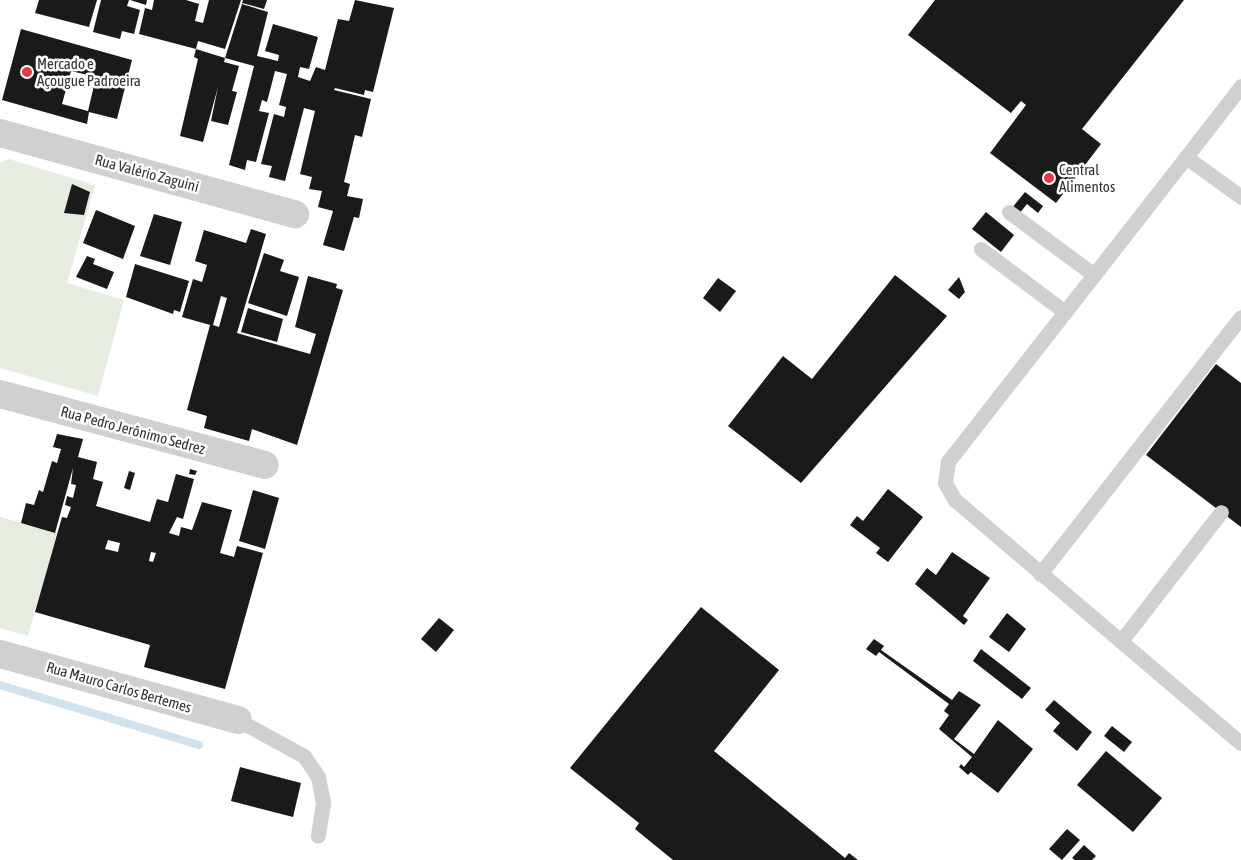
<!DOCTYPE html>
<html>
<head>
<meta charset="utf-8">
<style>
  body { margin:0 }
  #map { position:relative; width:1241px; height:860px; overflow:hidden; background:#fff; font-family:"Asap Condensed",sans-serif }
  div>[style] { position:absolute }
  .green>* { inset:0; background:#e6ecdf }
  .stream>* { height:8px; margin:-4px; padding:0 4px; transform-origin:4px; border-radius:4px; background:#cfe2ee }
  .building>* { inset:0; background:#1a1a1a }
  .lane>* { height:15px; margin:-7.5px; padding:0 7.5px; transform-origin:7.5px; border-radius:7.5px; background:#d0d0d0 }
  .street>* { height:28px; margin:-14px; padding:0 14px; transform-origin:14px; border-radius:14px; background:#d0d0d0 }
  .dots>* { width:14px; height:14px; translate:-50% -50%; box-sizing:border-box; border:2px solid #fff; border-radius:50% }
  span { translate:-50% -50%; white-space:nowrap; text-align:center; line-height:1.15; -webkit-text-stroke:5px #fff; paint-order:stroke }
  .poi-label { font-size:15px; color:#333 }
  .left { translate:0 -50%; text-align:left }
  .street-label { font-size:15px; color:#333 }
</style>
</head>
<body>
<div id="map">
  <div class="green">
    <div style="clip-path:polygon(9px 159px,95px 185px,67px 283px,124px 300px,98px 396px,0 368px,0 163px)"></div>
    <div style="clip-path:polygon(0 517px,57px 533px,28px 636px,0 628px)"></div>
  </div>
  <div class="stream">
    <div style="left:0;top:685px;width:208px;rotate:16.8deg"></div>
  </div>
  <div class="building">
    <div style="clip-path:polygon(39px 0,97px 0,89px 27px,35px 13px)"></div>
    <div style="clip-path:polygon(101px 0,129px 0,127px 6px,140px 10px,134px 34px,122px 31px,120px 39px,93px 32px)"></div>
    <div style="clip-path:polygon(130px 0,147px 0,146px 5px)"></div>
    <div style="clip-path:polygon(154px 0,186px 0,199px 4px,195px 21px,203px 23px,209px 0,241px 0,225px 49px,198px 41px,196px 49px,139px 34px,145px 8px,152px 10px)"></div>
    <div style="clip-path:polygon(243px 0,267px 0,264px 9px,242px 3px)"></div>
    <div style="clip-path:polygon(355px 0,394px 8px,373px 92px,365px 90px,364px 95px,335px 88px,334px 90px,371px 99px,362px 137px,355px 135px,344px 182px,350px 184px,347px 196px,363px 199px,359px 218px,354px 217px,344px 251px,323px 245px,333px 211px,318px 207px,322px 191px,309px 189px,312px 177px,300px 174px,315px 111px,304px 108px,285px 181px,269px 177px,272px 166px,261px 164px,274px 114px,284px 117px,286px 107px,279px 105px,287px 74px,275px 71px,267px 102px,262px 100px,259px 111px,269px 113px,256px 162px,247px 160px,245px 170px,229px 165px,254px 66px,225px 58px,242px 4px,268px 12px,257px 56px,278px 61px,279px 55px,265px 51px,273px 24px,318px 37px,309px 69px,300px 67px,298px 77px,310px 81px,316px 67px,325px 70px,338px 19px,349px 21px)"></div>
    <div style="clip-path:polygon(935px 0,1184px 0,1082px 129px,1101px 144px,1056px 203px,990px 153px,1026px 105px,1021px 101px,1011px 113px,908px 35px)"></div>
    <div style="clip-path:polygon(evenodd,21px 29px,132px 60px,117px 119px,89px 112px,87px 124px,2px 100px,21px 29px,71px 71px,96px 77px,88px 111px,62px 104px,71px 71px)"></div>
    <div style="clip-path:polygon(196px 49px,225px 58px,224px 62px,239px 66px,232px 91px,237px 92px,228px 125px,211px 121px,218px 87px,203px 142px,180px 136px,198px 59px,194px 57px)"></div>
    <div style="clip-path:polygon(72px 184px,90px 192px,84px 215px,64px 213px)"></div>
    <div style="clip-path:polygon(1025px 192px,1043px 206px,1038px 213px,1027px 204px,1019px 214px,1012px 208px)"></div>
    <div style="clip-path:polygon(96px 210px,135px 226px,123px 259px,83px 243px)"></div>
    <div style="clip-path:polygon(986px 212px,1014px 235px,1001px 252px,972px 229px)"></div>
    <div style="clip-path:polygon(154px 214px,182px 222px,170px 265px,140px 256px)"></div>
    <div style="clip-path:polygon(evenodd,251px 229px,266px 234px,237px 333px,310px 354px,316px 334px,295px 327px,308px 276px,337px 284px,336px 288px,343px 290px,297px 445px,252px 429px,249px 441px,204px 428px,207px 416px,187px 410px,210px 325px,182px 317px,193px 279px,202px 282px,207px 265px,195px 261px,204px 230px,246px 243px,251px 229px,221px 296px,227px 298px,219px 327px,213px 325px,221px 296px)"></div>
    <div style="clip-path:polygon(264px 253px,284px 260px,280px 271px,299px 277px,287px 316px,248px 303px)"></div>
    <div style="clip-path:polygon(87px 256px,95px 259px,93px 264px,114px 272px,107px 289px,76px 277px)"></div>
    <div style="clip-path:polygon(135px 264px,189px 281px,180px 312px,174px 310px,173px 314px,126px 297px)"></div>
    <div style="clip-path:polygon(895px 275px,947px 316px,801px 483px,728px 426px,783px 356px,812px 379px)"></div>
    <div style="clip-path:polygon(959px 277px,965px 292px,959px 299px,948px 290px)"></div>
    <div style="clip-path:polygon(718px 278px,736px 291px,720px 312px,703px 298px)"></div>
    <div style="clip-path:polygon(248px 308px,283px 319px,277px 342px,241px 332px)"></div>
    <div style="clip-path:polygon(1216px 364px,1241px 383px,1241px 527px,1146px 455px)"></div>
    <div style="clip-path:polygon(evenodd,57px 434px,83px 439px,78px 457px,97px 462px,93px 479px,103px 482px,96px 506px,150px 522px,157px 499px,168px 502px,176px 474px,194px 479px,183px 519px,177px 517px,169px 533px,179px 536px,181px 527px,192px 530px,202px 502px,232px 510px,220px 553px,234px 557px,237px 546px,263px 553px,225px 689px,144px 667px,150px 645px,35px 612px,62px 517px,67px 518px,71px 507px,65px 505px,67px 496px,73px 498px,76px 485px,71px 484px,73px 468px,55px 533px,21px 523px,26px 503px,34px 505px,39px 490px,43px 492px,52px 461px,57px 463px,61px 449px,53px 447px,57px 434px,108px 540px,120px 543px,118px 552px,105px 549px,108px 540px,57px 434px,151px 552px,156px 553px,153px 562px,149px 561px,151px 552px)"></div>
    <div style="clip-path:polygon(190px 469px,197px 471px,195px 475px,189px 474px)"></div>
    <div style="clip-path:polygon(129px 471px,135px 473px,130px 490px,124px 488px)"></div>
    <div style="clip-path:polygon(888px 489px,923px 517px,888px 562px,876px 553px,880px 548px,850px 525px,857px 516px,863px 521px)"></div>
    <div style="clip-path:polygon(253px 490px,279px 498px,265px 549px,239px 541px)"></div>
    <div style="clip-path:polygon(952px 552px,990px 578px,963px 616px,968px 620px,964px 625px,915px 584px,927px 568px,936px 575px)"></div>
    <div style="clip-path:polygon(701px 607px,779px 670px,714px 751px,845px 858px,849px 853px,858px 860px,673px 860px,635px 829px,639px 823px,570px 768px)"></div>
    <div style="clip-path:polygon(1007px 613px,1026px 629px,1009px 652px,989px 637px)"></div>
    <div style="clip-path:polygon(439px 618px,454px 630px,436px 652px,421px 639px)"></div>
    <div style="clip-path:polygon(874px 639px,884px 646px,881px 650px,952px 700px,959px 691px,981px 705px,954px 739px,974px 754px,998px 720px,1033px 749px,998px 793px,971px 772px,968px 775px,959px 767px,961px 764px,964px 767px,972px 757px,939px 729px,949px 715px,944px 711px,949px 704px,879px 652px,876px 656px,866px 649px)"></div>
    <div style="clip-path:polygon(981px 649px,1031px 688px,1022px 699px,973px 661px)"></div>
    <div style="clip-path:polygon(1054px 700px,1092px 732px,1077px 751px,1053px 731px,1060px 723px,1045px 710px)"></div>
    <div style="clip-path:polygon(1112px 726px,1132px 742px,1124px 752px,1104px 736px)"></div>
    <div style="clip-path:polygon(1106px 751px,1162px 798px,1133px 832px,1077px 785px)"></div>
    <div style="clip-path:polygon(240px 767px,301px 783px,293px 817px,231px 801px)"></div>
    <div style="clip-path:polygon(1067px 829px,1080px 840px,1062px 860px,1049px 849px)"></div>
    <div style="clip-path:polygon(1084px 845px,1096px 856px,1092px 860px,1075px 860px,1072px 858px)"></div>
  </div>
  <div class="lane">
    <div style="left:1186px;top:157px;width:90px;rotate:-52.2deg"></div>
    <div style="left:1241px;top:197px;width:68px;rotate:-144deg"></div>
    <div style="left:1186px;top:157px;width:387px;rotate:128deg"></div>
    <div style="left:948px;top:462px;width:21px;rotate:98deg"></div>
    <div style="left:945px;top:483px;width:20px;rotate:60deg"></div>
    <div style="left:955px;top:500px;width:375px;rotate:40.4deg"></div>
    <div style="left:1009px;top:212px;width:106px;rotate:36.5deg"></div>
    <div style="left:981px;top:249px;width:105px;rotate:36.9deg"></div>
    <div style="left:1040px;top:574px;width:326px;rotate:-52deg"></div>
    <div style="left:1121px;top:641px;width:163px;rotate:-52.2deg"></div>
    <div style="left:238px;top:720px;width:75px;rotate:28.6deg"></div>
    <div style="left:304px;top:756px;width:25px;rotate:56deg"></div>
    <div style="left:318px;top:777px;width:26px;rotate:79deg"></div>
    <div style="left:323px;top:803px;width:33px;rotate:99deg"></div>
  </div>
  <div class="street">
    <div style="left:0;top:133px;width:306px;rotate:15.4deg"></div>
    <div style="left:0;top:394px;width:274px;rotate:15deg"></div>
    <div style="left:0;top:654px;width:247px;rotate:15.5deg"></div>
  </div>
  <div class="dots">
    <div style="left:27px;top:72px;background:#e63946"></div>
    <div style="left:1049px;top:178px;background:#e63946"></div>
  </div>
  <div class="poi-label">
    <span class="left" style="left:37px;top:72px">Mercado e<br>Açougue Padroeira</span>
    <span class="left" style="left:1059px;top:178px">Central<br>Alimentos</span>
  </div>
  <div class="street-label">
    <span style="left:147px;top:173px;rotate:15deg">Rua Valério Zaguini</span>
    <span style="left:133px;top:430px;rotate:15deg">Rua Pedro Jerônimo Sedrez</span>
    <span style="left:119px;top:687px;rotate:16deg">Rua Mauro Carlos Bertemes</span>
  </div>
</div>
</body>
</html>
